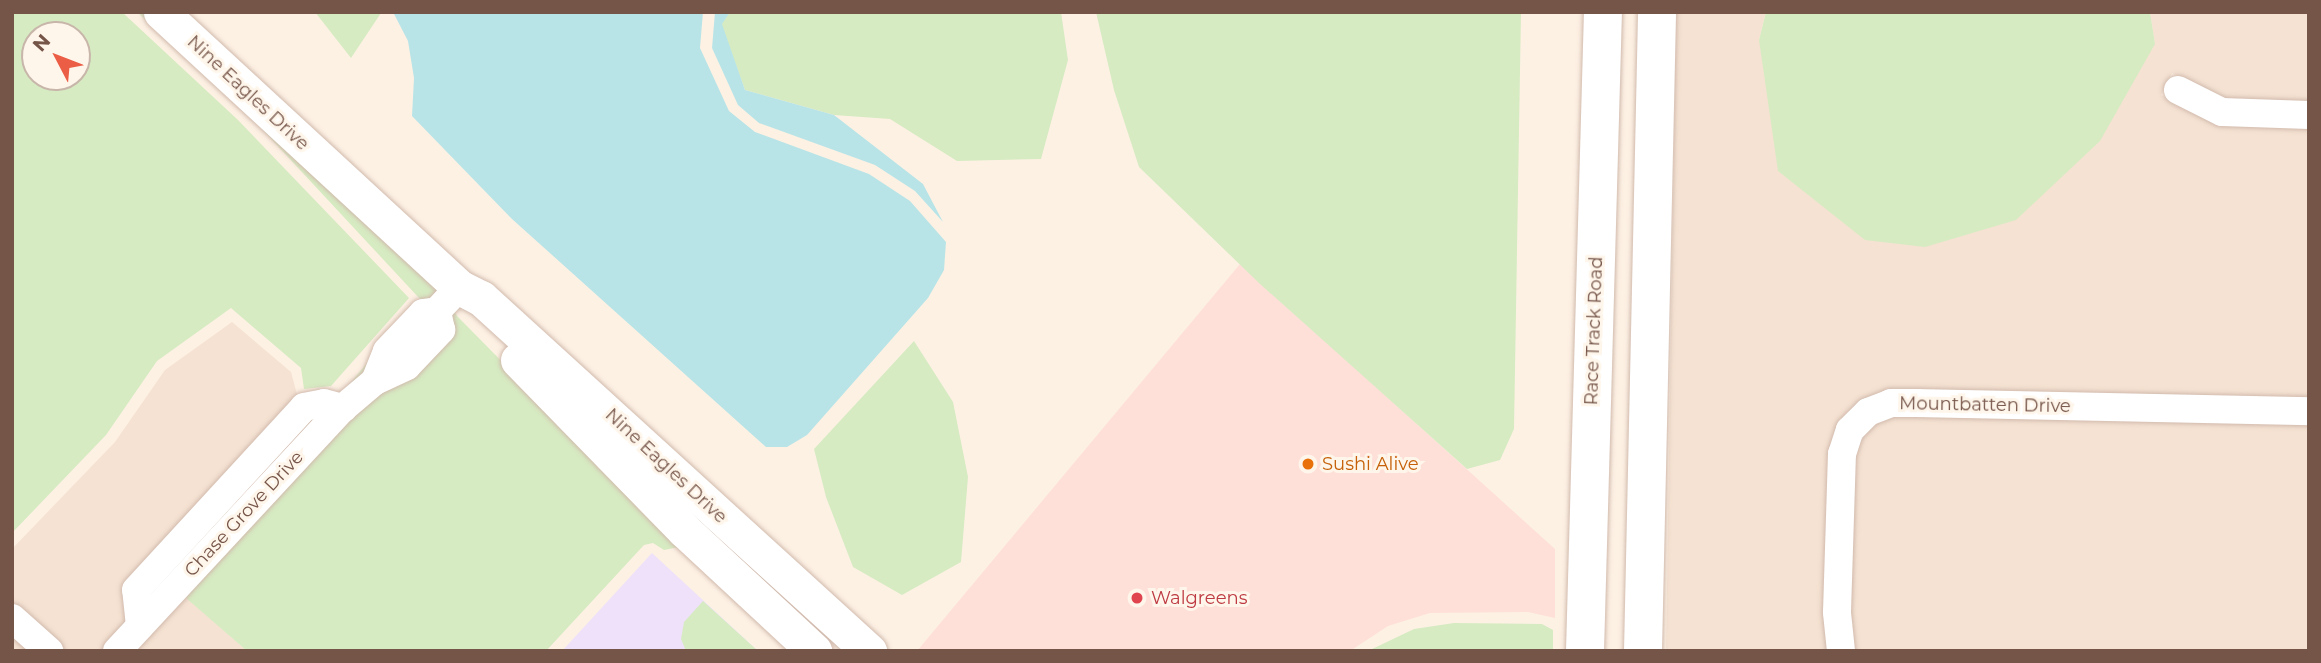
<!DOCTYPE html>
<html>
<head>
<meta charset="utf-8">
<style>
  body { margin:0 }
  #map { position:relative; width:2321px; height:663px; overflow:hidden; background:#fdf1e4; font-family:Montserrat,sans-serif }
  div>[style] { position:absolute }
  .residential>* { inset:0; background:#f5e2d2 }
  .commercial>* { inset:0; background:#fee0d8 }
  .education>* { inset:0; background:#eee1f9 }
  .green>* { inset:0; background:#d6ebc2 }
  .water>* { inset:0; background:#b8e4e7 }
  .roads { filter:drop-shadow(0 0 2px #d1baad) drop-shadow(0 0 2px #d1baad) }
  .minor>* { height:28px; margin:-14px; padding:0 14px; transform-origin:14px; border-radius:14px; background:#fff }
  .tertiary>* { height:35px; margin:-17.5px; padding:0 17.5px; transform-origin:17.5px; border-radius:17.5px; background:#fff }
  .secondary>* { height:38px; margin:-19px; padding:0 19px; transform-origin:19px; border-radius:19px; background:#fff }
  .dots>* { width:19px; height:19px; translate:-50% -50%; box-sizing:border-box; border:4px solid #fff6eb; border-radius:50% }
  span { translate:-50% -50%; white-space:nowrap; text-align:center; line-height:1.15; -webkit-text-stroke:6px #fff6eb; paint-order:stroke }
  .street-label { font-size:18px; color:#765549 }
  .food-label { font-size:18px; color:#c56008 }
  .left { translate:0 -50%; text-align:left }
  .health-label { font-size:18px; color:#be3a42 }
  .frame { position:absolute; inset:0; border:14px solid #765549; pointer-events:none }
  .north { position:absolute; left:21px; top:21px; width:70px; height:70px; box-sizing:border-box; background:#fff6eb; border:2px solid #c8b6aa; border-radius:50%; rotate:312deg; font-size:19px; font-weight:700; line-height:28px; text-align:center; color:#765549 }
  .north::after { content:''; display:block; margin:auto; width:24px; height:32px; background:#eb5d45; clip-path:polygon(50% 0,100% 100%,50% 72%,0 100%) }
</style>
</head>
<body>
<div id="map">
  <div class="residential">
    <div style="clip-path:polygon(1676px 12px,1766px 12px,1759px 40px,2155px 44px,2150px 12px,2309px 12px,2309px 102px,2224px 100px,2172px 73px,2161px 95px,2217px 124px,2309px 128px,2309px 398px,1889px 390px,1862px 399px,1837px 424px,1829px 452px,1828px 651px,1666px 651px)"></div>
    <div style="clip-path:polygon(232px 322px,291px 372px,298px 398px,333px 397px,179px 591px,247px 651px,12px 651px,12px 549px,115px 442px,165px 370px)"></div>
    <div style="clip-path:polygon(1895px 416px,2309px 424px,2309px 651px,1854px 651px,1850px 613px,1855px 458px,1861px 437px,1875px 423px)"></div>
  </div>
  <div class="commercial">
    <div style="clip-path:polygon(1240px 264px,1555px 549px,1555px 618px,1528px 612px,1430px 613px,1388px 626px,1350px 651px,917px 651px)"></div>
  </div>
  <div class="education">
    <div style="clip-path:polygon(652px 553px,758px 651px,562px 651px)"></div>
  </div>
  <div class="green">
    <div style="clip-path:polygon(evenodd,12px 12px,122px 12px,238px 120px,409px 298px,331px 386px,304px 389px,301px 368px,231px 308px,157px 361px,106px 435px,12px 533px,12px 12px,77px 35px,77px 77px,35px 77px,35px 35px,77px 35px)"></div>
    <div style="clip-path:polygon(137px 12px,143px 12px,444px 290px,457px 316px,684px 546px,664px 550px,653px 543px,644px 545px,546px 651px,247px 651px,178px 591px,420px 299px,246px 112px)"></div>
    <div style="clip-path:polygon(315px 12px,381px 12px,381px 13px,351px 58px)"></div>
    <div style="clip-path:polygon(730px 12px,1061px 12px,1068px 60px,1041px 159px,957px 161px,890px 119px,834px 115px,745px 90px,721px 24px)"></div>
    <div style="clip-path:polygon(1096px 12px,1521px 12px,1514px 429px,1500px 460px,1467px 469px,1259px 283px,1139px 167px,1114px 90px)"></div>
    <div style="clip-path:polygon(1766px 12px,2150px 12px,2155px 44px,2100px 141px,2016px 220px,1925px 247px,1865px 240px,1778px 171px,1759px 40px)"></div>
    <div style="clip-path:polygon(914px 341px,953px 402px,968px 477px,961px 562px,902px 595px,853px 567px,826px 497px,814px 449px)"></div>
    <div style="clip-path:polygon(703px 601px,758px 651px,686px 651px,681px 639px,684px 622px)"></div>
    <div style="clip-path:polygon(1454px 623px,1542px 624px,1553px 630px,1553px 651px,1368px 651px,1414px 629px)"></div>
  </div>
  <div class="water">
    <div style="clip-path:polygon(393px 12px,703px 12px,700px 48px,729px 111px,755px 132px,869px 174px,910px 201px,946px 242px,944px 270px,928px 298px,807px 435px,787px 447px,766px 447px,512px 219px,412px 116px,414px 78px,408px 41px)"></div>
    <div style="clip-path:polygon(715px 12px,730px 12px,722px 24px,745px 90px,834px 115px,923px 184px,943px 222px,915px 191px,875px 165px,759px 123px,738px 105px,712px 48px)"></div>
  </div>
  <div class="roads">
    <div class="minor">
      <div style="left:2178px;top:90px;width:49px;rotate:26.6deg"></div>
      <div style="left:2222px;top:112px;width:87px;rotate:2deg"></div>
      <div style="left:375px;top:381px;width:32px;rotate:-68deg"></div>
      <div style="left:387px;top:351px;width:52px;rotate:-46.5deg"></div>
      <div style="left:423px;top:313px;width:14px;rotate:-8deg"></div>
      <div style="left:437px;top:311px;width:18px;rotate:-47deg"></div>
      <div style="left:12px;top:618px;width:50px;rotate:41.7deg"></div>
      <div style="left:140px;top:626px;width:36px;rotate:-96deg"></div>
      <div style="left:136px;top:590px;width:248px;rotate:-47.4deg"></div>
      <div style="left:304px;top:407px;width:20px;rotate:-11deg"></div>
      <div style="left:324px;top:403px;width:20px;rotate:15deg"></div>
      <div style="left:117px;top:651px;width:332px;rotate:-47.1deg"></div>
      <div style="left:343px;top:408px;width:42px;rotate:-40.2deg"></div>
      <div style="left:375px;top:381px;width:35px;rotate:-25deg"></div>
      <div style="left:407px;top:366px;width:50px;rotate:-46.6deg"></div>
      <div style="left:441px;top:330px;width:19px;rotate:-102deg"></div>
      <div style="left:1841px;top:651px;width:39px;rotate:-96deg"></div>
      <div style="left:1837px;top:612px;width:158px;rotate:-88.2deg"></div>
      <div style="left:1842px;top:454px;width:25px;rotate:-72deg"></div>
      <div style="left:1850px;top:430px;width:25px;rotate:-45deg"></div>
      <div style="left:1868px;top:412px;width:25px;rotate:-21deg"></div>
      <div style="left:1891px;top:403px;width:27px"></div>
      <div style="left:1918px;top:403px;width:391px;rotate:1.2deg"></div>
    </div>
    <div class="tertiary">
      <div style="left:161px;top:12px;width:405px;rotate:42.7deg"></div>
      <div style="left:459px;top:287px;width:25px;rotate:27deg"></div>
      <div style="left:481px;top:298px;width:525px;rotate:42.3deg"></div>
      <div style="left:518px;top:360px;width:238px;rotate:45.7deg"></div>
      <div style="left:684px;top:530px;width:178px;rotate:42.9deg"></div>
    </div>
    <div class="secondary">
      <div style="left:1585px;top:651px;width:639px;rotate:-88.39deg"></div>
      <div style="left:1643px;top:651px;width:639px;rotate:-88.74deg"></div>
    </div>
  </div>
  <div class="dots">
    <div style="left:1308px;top:464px;background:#e8710a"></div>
    <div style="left:1137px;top:598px;background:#e0444e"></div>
  </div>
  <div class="street-label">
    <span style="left:248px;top:93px;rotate:43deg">Nine Eagles Drive</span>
    <span style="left:1594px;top:331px;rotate:-88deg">Race Track Road</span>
    <span style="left:1985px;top:405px;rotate:1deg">Mountbatten Drive</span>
    <span style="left:666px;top:466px;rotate:43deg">Nine Eagles Drive</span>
    <span style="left:244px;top:514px;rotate:-47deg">Chase Grove Drive</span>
  </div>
  <div class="food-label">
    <span class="left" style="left:1322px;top:464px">Sushi Alive</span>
  </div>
  <div class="health-label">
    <span class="left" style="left:1151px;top:598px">Walgreens</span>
  </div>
  <div class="frame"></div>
  <div class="north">N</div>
</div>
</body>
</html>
